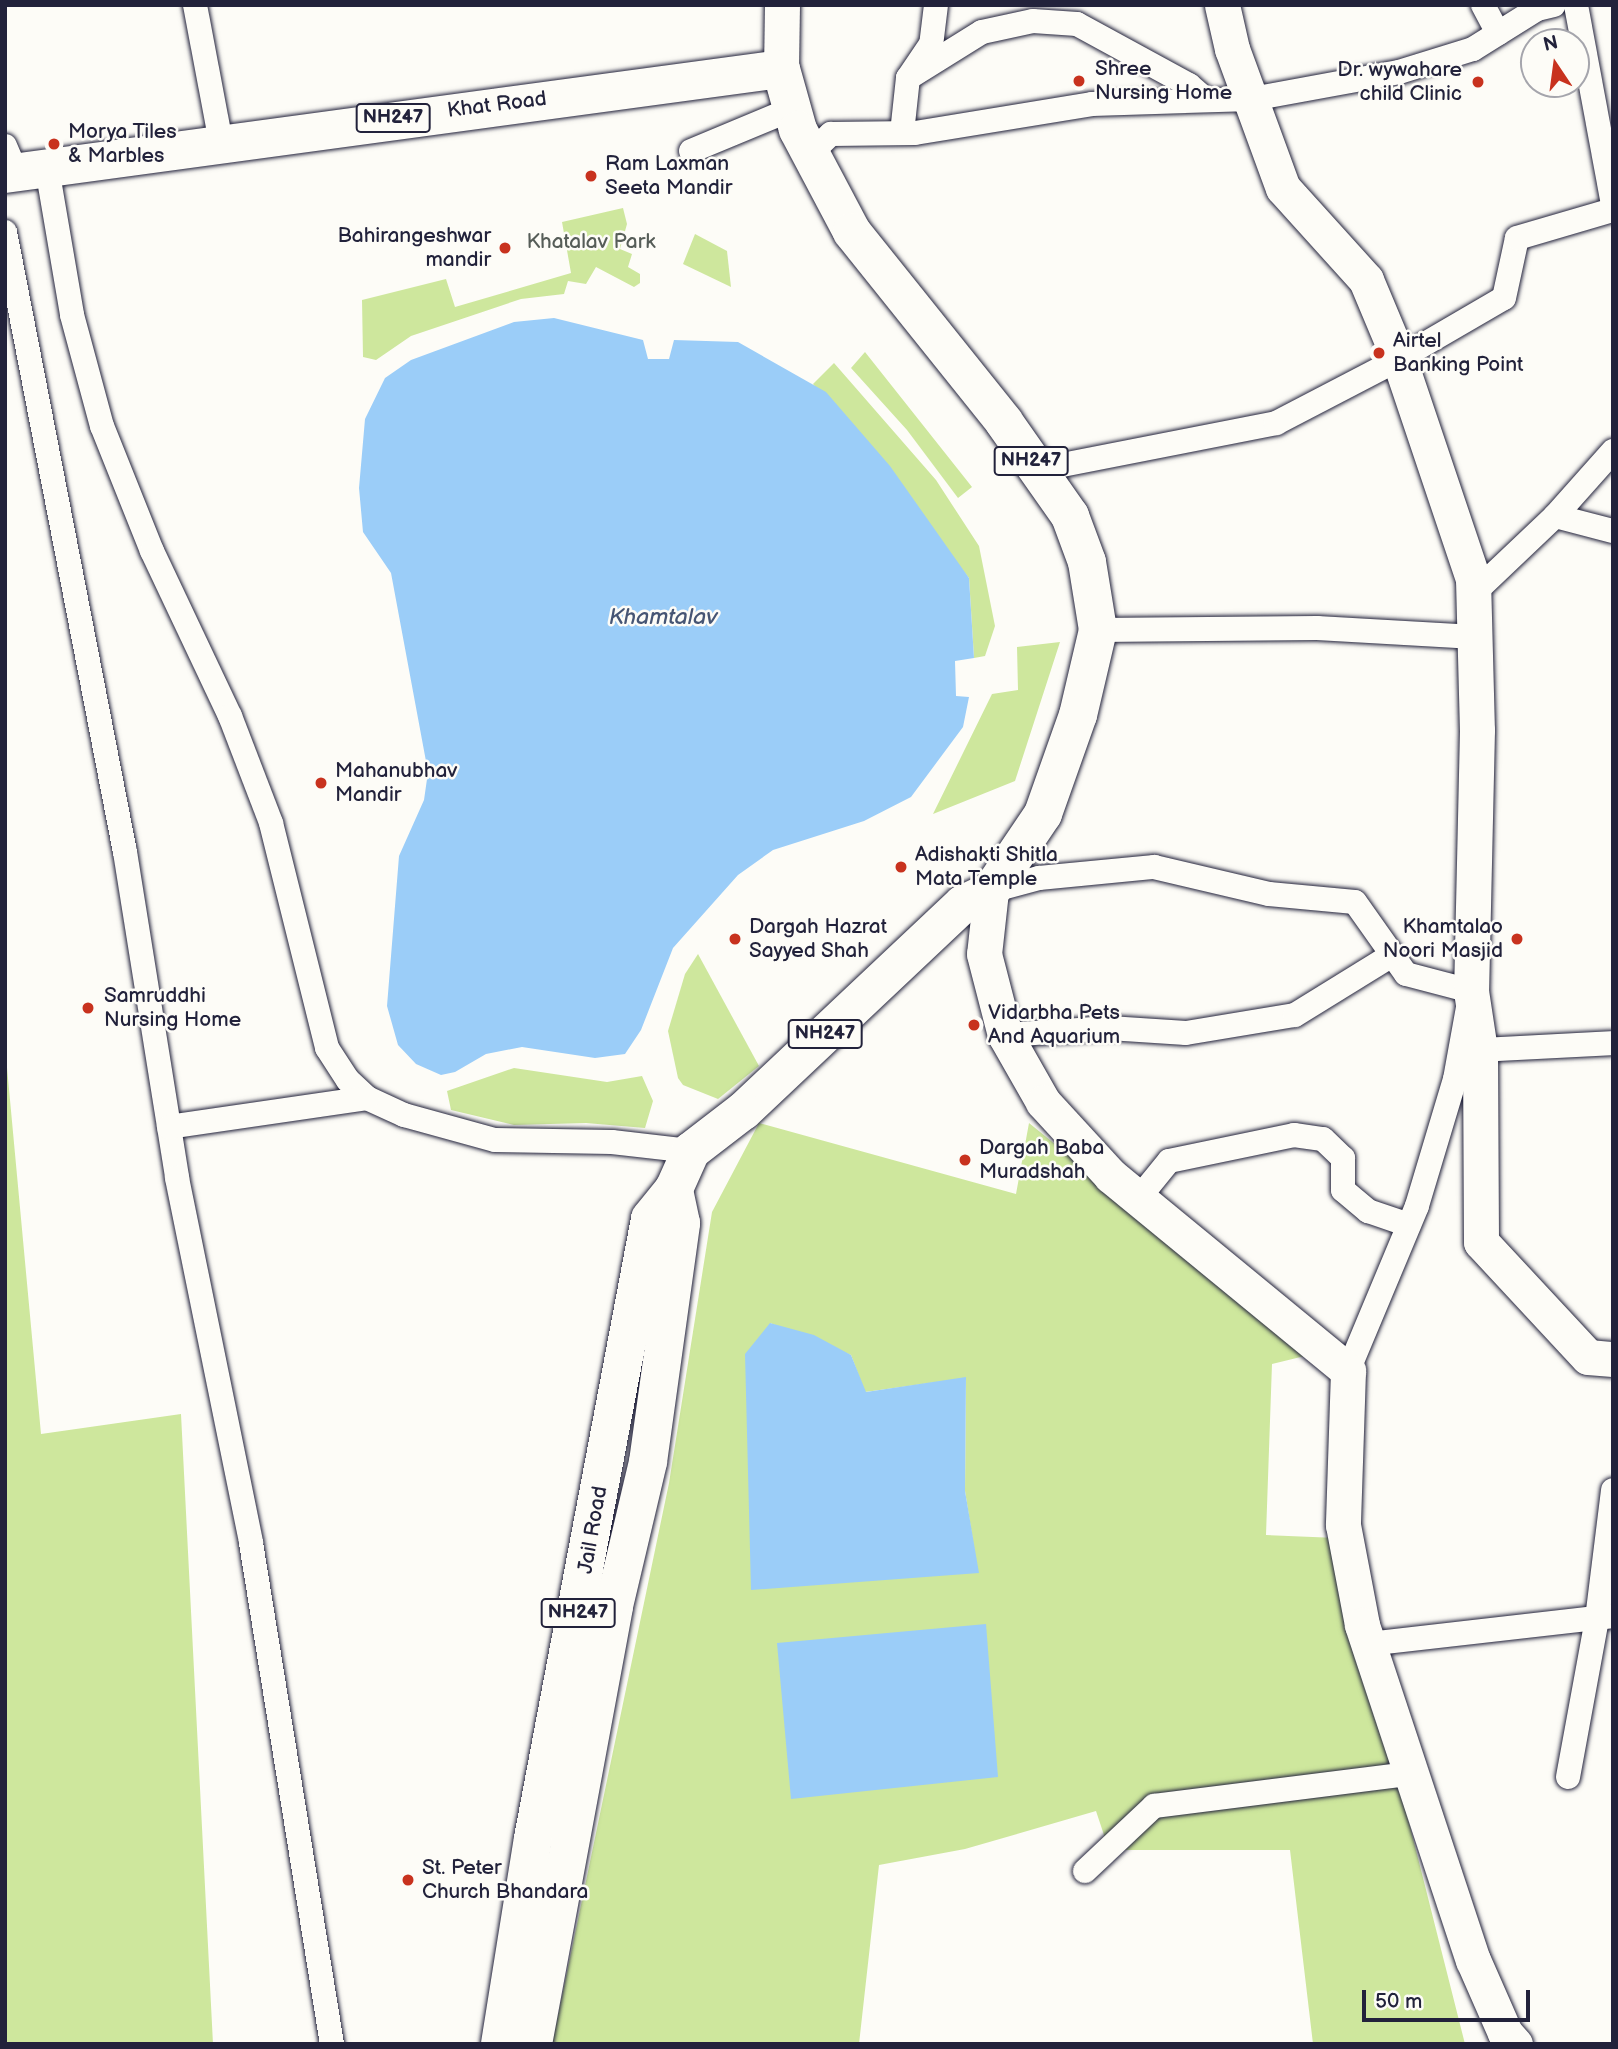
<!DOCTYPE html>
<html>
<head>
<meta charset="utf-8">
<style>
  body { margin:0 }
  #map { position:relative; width:1618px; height:2049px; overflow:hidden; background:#fdfcf7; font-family:"Balsamiq Sans",sans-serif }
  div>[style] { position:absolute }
  .green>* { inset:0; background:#cee79d }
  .water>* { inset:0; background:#9bcdf8 }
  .roads { filter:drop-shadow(0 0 2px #22223b) drop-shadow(0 0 2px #22223b) }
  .street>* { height:24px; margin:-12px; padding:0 12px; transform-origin:12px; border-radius:12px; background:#fdfcf7 }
  .secondary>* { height:35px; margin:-17.5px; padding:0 17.5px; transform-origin:17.5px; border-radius:17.5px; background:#fdfcf7 }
  .highway>* { height:38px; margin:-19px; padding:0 19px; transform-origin:19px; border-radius:19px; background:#fdfcf7 }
  .dots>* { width:19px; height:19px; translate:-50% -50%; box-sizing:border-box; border:4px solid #fdfcf7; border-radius:50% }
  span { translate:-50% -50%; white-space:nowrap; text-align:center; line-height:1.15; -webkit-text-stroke:5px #fdfcf7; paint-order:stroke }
  .shield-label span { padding:2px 5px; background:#fdfcf7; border:2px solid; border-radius:5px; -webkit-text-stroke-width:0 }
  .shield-label { font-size:19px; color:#22223b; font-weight:700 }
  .poi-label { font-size:21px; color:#22223b }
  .left { translate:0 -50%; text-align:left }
  .right { translate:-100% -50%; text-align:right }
  .street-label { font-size:21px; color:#22223b }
  .park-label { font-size:21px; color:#565d58 }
  .water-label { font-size:23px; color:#465574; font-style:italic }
  .frame { position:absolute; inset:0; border:7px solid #22223b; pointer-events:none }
  .north { position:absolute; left:1520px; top:28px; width:70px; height:70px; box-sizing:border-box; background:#fdfcf7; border:2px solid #a5a5ac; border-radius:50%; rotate:347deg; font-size:19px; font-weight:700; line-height:28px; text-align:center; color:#22223b }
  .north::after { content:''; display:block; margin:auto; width:24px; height:32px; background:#c8321e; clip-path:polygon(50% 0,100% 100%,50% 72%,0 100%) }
  .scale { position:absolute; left:1362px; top:1990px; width:168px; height:32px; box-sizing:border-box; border:4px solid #22223b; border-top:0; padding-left:9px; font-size:21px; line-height:24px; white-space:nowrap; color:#22223b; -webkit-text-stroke:5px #fdfcf7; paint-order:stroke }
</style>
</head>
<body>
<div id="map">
  <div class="green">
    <div style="clip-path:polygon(623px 208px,627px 224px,620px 249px,632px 254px,628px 267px,640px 274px,640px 283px,634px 287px,596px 267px,586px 284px,568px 281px,564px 294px,521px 299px,411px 336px,376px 360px,363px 357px,362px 300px,446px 279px,455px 307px,571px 273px,562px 222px)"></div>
    <div style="clip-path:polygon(695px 234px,727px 251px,731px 287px,683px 264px)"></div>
    <div style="clip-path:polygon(865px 352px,972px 487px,958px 498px,907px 430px,851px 368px)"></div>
    <div style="clip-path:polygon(834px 363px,936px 480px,979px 546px,995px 626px,985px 656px,974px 658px,969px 578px,813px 384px)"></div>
    <div style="clip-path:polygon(1060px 642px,1015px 781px,933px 814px,992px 694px,1018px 690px,1017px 647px)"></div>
    <div style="clip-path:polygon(698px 954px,759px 1066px,718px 1099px,683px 1085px,678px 1078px,668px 1031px,685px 974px)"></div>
    <div style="clip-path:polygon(5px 1046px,41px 1434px,181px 1414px,213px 2044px,5px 2044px)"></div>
    <div style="clip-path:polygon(514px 1068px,607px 1082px,642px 1076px,653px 1101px,645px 1128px,586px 1123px,514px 1125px,451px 1110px,447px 1091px)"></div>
    <div style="clip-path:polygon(evenodd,759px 1123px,1016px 1194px,1029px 1123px,1313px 1354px,1272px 1364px,1266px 1535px,1337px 1538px,1465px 2044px,1313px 2044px,1290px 1850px,1109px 1850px,1096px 1811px,965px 1849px,879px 1865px,859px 2044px,552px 2044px,669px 1483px,712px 1212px,759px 1123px,770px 1323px,851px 1355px,865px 1392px,966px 1378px,965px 1491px,978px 1573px,770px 1323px)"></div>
  </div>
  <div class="water">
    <div style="clip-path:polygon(554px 318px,643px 340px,648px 359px,669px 359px,674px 340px,738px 342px,826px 392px,890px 466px,969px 578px,974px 658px,955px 661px,956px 696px,969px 697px,963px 727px,911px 797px,864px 821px,773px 850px,738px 875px,673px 948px,641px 1030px,625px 1054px,595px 1058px,522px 1047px,486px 1054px,455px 1072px,441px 1075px,416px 1064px,398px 1045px,387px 1006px,399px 856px,424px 800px,428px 772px,391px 573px,363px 532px,359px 488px,365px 419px,385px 378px,411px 360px,514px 322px)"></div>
    <div style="clip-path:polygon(770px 1323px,814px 1335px,851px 1355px,866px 1392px,966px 1377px,965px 1491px,979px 1573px,751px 1590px,745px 1354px)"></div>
    <div style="clip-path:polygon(986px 1624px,998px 1777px,791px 1799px,777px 1643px)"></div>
  </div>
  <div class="roads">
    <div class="street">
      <div style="left:195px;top:5px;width:139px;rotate:79.3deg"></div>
      <div style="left:936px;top:5px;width:39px;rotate:97deg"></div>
      <div style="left:931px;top:44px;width:41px;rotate:124.1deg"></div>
      <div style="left:908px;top:78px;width:87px;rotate:-31.9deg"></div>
      <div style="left:982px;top:32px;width:52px;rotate:-12.2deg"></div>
      <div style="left:1033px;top:21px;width:44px;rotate:3.9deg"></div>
      <div style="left:1077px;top:24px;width:128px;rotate:28.6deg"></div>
      <div style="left:1189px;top:85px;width:21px;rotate:41deg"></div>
      <div style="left:1483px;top:5px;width:32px;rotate:62deg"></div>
      <div style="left:1576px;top:5px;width:203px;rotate:79.5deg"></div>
      <div style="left:902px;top:133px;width:55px;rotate:-83.8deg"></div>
      <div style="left:5px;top:146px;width:28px;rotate:67deg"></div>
      <div style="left:691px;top:151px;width:109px;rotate:-22.6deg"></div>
      <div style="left:810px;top:154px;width:29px;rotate:-44deg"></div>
      <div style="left:831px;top:134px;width:84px;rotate:-0.7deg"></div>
      <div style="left:915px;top:133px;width:179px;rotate:-9.3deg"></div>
      <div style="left:1092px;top:104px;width:160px;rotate:-1.8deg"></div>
      <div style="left:1252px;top:99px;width:149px;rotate:-10.4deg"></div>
      <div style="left:1399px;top:72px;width:77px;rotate:-17.3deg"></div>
      <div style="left:1473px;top:49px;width:75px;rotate:-32deg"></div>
      <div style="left:1537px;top:9px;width:17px;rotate:-13deg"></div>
      <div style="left:47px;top:168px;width:149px;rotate:80.3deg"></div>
      <div style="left:72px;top:315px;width:115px;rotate:74.9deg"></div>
      <div style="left:102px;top:426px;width:135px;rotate:68.2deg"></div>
      <div style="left:152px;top:551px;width:183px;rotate:64.7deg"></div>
      <div style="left:230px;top:716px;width:115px;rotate:69deg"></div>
      <div style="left:271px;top:823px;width:232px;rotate:76deg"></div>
      <div style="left:327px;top:1048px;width:38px;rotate:57deg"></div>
      <div style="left:348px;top:1080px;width:26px;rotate:43deg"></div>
      <div style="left:367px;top:1098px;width:41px;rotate:24.7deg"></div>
      <div style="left:404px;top:1115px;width:94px;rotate:15.4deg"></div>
      <div style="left:495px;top:1140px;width:117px;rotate:1deg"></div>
      <div style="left:612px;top:1142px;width:80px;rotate:6.5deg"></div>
      <div style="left:5px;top:232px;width:632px;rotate:79.05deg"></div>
      <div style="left:125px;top:852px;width:330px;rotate:80.9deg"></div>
      <div style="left:177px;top:1178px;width:372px;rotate:78.5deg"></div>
      <div style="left:251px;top:1543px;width:508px;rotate:80.82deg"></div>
      <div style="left:1613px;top:451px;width:87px;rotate:131.7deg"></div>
      <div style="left:1555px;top:516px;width:60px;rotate:14.5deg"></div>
      <div style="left:1037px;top:470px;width:244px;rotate:-11.1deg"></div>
      <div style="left:1276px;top:423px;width:139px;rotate:-27.5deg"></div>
      <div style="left:1399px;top:359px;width:121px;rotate:-30.2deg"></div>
      <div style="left:1504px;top:298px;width:61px;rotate:-77.8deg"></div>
      <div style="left:1517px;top:238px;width:100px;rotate:-16.3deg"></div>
      <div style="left:1474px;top:593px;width:112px;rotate:-43.5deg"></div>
      <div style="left:1098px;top:630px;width:219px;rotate:-0.5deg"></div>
      <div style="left:1317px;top:628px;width:158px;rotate:3.3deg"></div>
      <div style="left:991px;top:891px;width:50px;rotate:-15.2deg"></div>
      <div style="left:1039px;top:878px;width:116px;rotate:-5.5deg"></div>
      <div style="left:1154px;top:867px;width:118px;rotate:13.2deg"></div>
      <div style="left:1269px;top:894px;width:86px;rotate:5.3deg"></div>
      <div style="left:1355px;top:902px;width:88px;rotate:54.7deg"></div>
      <div style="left:1406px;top:974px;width:67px;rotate:14.7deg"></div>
      <div style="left:1471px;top:991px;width:89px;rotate:100.3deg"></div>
      <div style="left:1455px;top:1079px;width:133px;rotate:106.7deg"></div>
      <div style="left:1417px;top:1206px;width:179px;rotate:112.7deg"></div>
      <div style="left:1005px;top:1035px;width:104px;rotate:-3.9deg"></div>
      <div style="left:1109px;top:1028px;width:77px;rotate:3.7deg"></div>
      <div style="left:1186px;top:1033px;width:110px;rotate:-9.4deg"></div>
      <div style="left:1295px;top:1015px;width:114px;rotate:-31.7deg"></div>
      <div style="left:1480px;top:1050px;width:133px;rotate:-3deg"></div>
      <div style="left:169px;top:1127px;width:200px;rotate:-8.3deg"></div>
      <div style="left:1138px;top:1199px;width:49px;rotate:-50.8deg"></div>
      <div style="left:1169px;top:1161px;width:128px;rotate:-11.7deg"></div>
      <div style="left:1294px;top:1135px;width:29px;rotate:8deg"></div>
      <div style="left:1323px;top:1139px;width:28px;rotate:44deg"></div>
      <div style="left:1343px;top:1158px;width:32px;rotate:90deg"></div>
      <div style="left:1343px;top:1190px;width:33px;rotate:40deg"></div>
      <div style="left:1368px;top:1211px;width:43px;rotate:18.9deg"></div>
      <div style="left:1368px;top:1644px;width:246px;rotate:-6.5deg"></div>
      <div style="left:1568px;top:1777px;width:161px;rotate:-79.6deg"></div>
      <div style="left:1597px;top:1619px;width:130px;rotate:-82.9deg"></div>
      <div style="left:1085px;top:1871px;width:95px;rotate:-43.3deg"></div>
      <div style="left:1154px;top:1806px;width:257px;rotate:-7.2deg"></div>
    </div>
    <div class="secondary">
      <div style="left:1222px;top:5px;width:45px;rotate:77.2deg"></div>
      <div style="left:1232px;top:49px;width:148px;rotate:69.9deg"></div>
      <div style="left:1283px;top:188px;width:124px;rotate:47.9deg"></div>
      <div style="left:1366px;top:280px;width:86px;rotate:67.3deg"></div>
      <div style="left:1399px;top:359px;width:232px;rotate:71.4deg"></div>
      <div style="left:1473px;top:579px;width:151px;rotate:88.5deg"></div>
      <div style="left:1477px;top:730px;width:261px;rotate:91.3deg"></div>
      <div style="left:1471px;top:991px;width:60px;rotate:81.3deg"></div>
      <div style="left:1480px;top:1050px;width:192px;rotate:89.7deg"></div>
      <div style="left:1481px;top:1242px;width:157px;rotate:47.1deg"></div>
      <div style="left:1588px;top:1357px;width:25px;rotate:5deg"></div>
      <div style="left:781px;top:69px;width:64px;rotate:-89.1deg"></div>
      <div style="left:991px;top:891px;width:63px;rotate:96.3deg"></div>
      <div style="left:984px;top:954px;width:84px;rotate:75.5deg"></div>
      <div style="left:1005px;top:1035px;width:77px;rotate:60.4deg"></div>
      <div style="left:1043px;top:1102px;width:100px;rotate:47.4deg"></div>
      <div style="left:1111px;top:1176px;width:307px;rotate:39.4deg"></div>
      <div style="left:1348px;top:1371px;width:154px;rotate:91.9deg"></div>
      <div style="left:1343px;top:1525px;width:102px;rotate:79.2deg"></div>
      <div style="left:1362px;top:1625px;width:353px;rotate:71.7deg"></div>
      <div style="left:1473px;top:1960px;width:80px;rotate:66.3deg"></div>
      <div style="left:1505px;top:2033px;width:15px;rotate:48deg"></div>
    </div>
    <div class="highway">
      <div style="left:5px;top:174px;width:783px;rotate:-7.71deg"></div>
      <div style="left:781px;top:69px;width:63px;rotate:74.4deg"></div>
      <div style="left:798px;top:130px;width:115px;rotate:62.1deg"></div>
      <div style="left:852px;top:232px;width:243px;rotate:51.3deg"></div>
      <div style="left:1004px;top:422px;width:115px;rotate:54.9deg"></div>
      <div style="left:1070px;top:516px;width:49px;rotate:69.7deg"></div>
      <div style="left:1087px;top:562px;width:69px;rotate:80.8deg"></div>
      <div style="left:1098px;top:630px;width:87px;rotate:103.2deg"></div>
      <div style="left:1078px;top:715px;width:105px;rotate:109.5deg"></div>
      <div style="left:1043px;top:814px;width:93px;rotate:124deg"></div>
      <div style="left:991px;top:891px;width:31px;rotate:155deg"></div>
      <div style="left:963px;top:904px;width:302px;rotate:136.7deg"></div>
      <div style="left:743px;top:1111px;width:66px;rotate:142.4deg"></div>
      <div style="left:691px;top:1151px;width:42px;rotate:114.1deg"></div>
      <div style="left:674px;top:1189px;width:38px;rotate:129deg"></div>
      <div style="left:650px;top:1219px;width:630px;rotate:100.7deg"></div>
      <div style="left:533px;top:1838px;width:209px;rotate:99.1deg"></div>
      <div style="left:533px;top:2044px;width:445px;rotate:-79.5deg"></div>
      <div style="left:614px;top:1606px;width:148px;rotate:-76.7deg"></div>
      <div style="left:648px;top:1462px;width:241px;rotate:-82.1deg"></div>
      <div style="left:681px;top:1223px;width:35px;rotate:-102deg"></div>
    </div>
  </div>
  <div class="dots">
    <div style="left:1079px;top:81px;background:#c8321e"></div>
    <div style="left:1478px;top:82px;background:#c8321e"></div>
    <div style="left:54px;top:144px;background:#c8321e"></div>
    <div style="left:591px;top:176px;background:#c8321e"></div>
    <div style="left:505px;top:248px;background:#c8321e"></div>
    <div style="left:1379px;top:353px;background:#c8321e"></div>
    <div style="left:321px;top:783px;background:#c8321e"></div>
    <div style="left:901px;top:867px;background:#c8321e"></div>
    <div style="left:735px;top:939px;background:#c8321e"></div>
    <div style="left:1517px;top:939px;background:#c8321e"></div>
    <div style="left:88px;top:1008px;background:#c8321e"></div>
    <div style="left:974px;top:1025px;background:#c8321e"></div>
    <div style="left:965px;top:1160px;background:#c8321e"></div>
    <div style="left:408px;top:1880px;background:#c8321e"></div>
  </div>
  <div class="shield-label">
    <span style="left:393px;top:118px">NH247</span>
    <span style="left:1031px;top:461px">NH247</span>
    <span style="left:825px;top:1034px">NH247</span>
    <span style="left:578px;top:1613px">NH247</span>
  </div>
  <div class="poi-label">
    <span class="left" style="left:1095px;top:81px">Shree<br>Nursing Home</span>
    <span class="right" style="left:1462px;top:82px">Dr. wywahare<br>child Clinic</span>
    <span class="left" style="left:68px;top:144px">Morya Tiles<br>&amp; Marbles</span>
    <span class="left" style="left:605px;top:176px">Ram Laxman<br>Seeta Mandir</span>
    <span class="right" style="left:491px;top:248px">Bahirangeshwar<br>mandir</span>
    <span class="left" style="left:1393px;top:353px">Airtel<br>Banking Point</span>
    <span class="left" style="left:335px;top:783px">Mahanubhav<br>Mandir</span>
    <span class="left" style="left:915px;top:867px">Adishakti Shitla<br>Mata Temple</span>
    <span class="left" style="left:749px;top:939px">Dargah Hazrat<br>Sayyed Shah</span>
    <span class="right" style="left:1503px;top:939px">Khamtalao<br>Noori Masjid</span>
    <span class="left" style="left:104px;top:1008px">Samruddhi<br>Nursing Home</span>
    <span class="left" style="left:988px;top:1025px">Vidarbha Pets<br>And Aquarium</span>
    <span class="left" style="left:979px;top:1160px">Dargah Baba<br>Muradshah</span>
    <span class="left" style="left:422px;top:1880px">St. Peter<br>Church Bhandara</span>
  </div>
  <div class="street-label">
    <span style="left:497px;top:105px;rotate:-7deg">Khat Road</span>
    <span style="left:593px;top:1530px;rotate:-80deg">Jail Road</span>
  </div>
  <div class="park-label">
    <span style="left:591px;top:242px">Khatalav Park</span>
  </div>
  <div class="water-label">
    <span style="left:663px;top:617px">Khamtalav</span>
  </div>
  <div class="frame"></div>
  <div class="north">N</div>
  <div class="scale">50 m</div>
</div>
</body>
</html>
